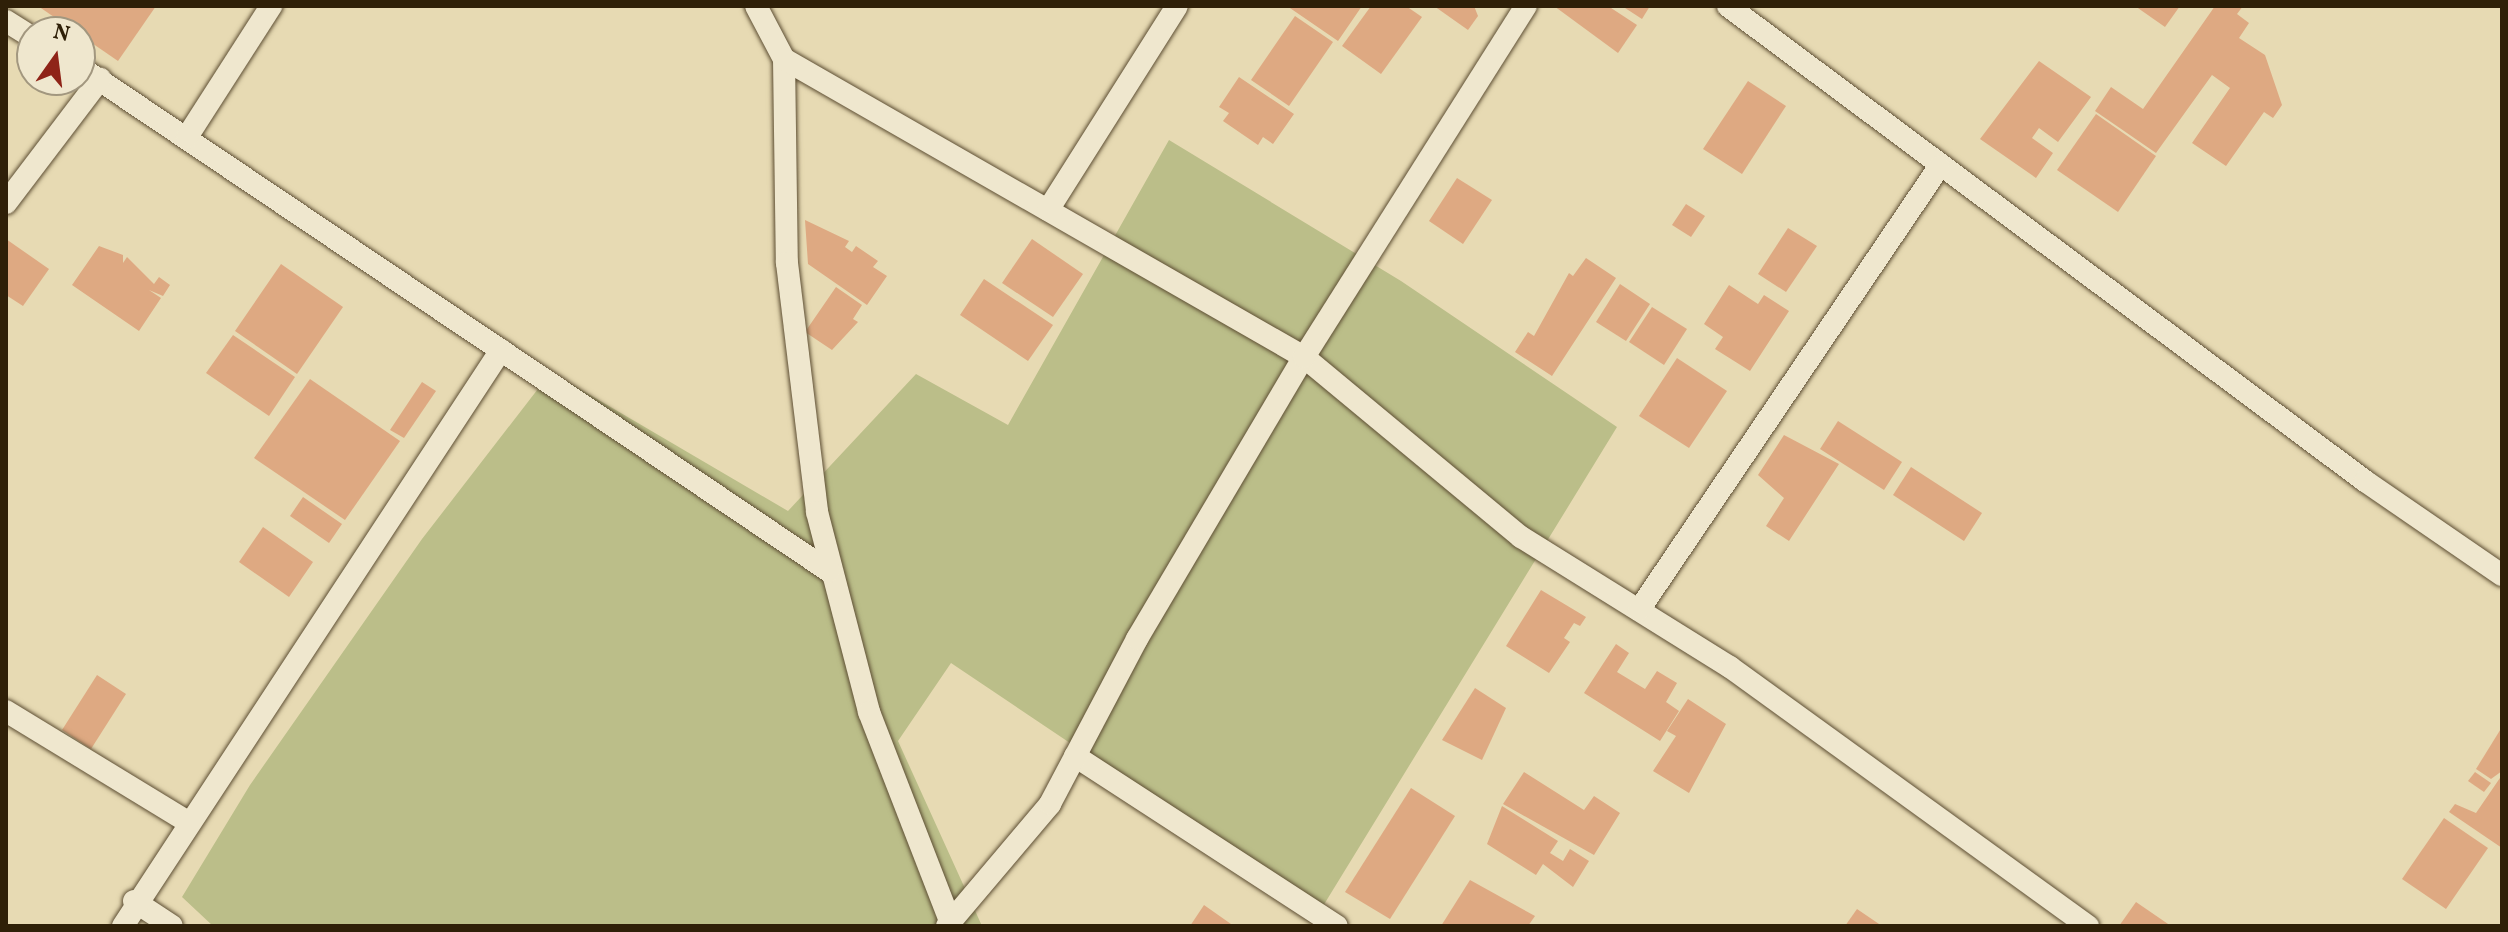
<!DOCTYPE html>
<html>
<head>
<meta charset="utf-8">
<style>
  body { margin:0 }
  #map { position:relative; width:2508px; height:932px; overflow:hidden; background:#e7dab3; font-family:Vollkorn,serif }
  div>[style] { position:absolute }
  .green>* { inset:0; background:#bbbe89 }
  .building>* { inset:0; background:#dea982 }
  .roads { filter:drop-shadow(0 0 2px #5d4e33) drop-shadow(0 0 2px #5d4e33) }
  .street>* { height:22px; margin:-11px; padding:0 11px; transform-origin:11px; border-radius:11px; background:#efe7ce }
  span { translate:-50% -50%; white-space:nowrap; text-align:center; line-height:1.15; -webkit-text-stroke:6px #efe7ce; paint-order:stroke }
  .frame { position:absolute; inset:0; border:8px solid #2f2008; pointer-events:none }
  .north { position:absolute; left:16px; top:16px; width:80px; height:80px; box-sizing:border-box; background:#efe7ce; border:2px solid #a2977f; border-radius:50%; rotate:14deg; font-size:22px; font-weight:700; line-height:32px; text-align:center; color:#2f2008 }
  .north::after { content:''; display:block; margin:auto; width:28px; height:36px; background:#8f2418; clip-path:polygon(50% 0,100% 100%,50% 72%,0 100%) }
</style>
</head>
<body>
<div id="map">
  <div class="green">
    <div style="clip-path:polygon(1169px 140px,1401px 281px,1617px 427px,1320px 911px,951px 663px,898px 741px,982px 926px,213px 926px,182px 897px,250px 785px,422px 539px,551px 372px,788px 511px,916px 374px,1008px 425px)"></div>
  </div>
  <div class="building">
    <div style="clip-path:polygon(38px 6px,156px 6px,118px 61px)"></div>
    <div style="clip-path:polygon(1287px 6px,1315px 8px,1362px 6px,1338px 41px)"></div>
    <div style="clip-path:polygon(1371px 6px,1406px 6px,1422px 17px,1381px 74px,1342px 46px)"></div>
    <div style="clip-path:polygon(1434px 6px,1474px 6px,1478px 16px,1468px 30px)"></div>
    <div style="clip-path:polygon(1554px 6px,1608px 6px,1637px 25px,1618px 53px)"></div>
    <div style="clip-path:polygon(1622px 6px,1650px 6px,1642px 19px)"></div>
    <div style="clip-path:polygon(2135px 6px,2180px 6px,2165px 27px)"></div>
    <div style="clip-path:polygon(2215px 6px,2243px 6px,2237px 14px,2249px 23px,2239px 38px,2265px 55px,2282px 105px,2273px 118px,2264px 112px,2226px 166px,2192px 143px,2230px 88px,2212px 75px,2156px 153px,2095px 111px,2111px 87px,2143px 109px)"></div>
    <div style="clip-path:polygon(1295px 16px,1333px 42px,1289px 106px,1251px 80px)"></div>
    <div style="clip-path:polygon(2039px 61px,2091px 97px,2058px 142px,2039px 128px,2032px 138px,2053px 153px,2036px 178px,1980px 139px)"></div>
    <div style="clip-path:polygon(1239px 77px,1294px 114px,1273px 144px,1263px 137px,1258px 145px,1223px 121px,1229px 113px,1219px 107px)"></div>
    <div style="clip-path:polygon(1748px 81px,1786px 106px,1742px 174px,1703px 149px)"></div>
    <div style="clip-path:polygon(2096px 114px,2156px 156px,2118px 212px,2057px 170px)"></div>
    <div style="clip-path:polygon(1457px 178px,1492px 200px,1463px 244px,1429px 221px)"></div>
    <div style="clip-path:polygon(1686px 204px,1705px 216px,1691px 237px,1672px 225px)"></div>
    <div style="clip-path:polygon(805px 220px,849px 241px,845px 247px,852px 252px,856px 246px,878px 261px,873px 267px,887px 276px,867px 305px,808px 264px)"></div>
    <div style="clip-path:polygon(1788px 228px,1817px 246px,1786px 292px,1758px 274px)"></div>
    <div style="clip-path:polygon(6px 239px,49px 269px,23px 306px,6px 295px)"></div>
    <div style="clip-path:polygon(1032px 239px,1083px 274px,1053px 317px,1002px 283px)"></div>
    <div style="clip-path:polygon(99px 246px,123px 255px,123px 263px,127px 257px,154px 284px,159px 277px,170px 285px,163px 296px,149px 290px,161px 298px,139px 331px,72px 285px)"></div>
    <div style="clip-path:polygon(1586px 258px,1616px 278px,1552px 376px,1515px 352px,1528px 332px,1534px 336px,1569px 273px,1573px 276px)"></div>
    <div style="clip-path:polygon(281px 264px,343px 307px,297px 374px,235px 331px)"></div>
    <div style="clip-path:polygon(984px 279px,1053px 325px,1028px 361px,960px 315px)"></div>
    <div style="clip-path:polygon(1620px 284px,1650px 304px,1626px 341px,1596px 322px)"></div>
    <div style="clip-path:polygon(1729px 285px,1758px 304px,1764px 295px,1789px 311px,1750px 371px,1715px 349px,1723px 337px,1704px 324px)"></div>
    <div style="clip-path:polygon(836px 287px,862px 305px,853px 319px,858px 322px,832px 350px,805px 332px)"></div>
    <div style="clip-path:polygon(1652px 307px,1687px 329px,1664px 365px,1629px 342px)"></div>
    <div style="clip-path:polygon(233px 335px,295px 377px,269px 416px,206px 373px)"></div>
    <div style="clip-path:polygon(1677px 358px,1727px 391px,1689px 448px,1639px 416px)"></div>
    <div style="clip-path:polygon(310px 379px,400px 441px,345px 520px,254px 458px)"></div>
    <div style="clip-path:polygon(422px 382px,436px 391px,404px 438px,390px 430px)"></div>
    <div style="clip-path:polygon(1838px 421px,1902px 462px,1884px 490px,1820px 449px)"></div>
    <div style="clip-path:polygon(1784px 435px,1839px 464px,1789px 541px,1766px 526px,1784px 498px,1758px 475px)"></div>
    <div style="clip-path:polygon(1911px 467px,1982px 513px,1964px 541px,1893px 495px)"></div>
    <div style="clip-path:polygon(303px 497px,342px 524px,329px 543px,290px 516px)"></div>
    <div style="clip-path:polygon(263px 527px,313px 562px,289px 597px,239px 562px)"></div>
    <div style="clip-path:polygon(1541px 590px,1586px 617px,1580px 626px,1574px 623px,1564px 638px,1570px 642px,1549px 673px,1506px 646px)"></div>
    <div style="clip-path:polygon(1616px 644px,1629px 653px,1617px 672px,1645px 689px,1657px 671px,1677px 683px,1666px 702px,1679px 711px,1660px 741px,1584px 693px)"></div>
    <div style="clip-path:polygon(97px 675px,126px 694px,91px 749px,62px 730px)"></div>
    <div style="clip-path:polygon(1475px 688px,1506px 708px,1482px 760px,1442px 740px)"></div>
    <div style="clip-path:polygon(1688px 699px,1726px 724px,1689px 793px,1653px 771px,1676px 736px,1667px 731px)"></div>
    <div style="clip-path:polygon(2502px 727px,2502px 771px,2491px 779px,2476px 769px)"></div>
    <div style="clip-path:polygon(1524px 772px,1584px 810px,1594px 796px,1620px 813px,1594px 855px,1503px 804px)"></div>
    <div style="clip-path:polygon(2475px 772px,2491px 783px,2484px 792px,2468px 781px)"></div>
    <div style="clip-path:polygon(2502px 775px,2502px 848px,2449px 812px,2455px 804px,2476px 813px)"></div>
    <div style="clip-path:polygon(1411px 788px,1455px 816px,1390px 919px,1345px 892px)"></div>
    <div style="clip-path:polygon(1502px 806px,1558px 841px,1550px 853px,1563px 861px,1570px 849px,1589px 861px,1573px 887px,1543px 864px,1536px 875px,1487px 844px)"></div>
    <div style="clip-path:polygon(2444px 818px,2488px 848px,2446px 909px,2402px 879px)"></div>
    <div style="clip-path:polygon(1470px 880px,1535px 916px,1528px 926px,1441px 926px)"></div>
    <div style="clip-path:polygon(2136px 902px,2171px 926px,2119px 926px)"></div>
    <div style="clip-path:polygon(1204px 905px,1231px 924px,1240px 926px,1190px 926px)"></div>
    <div style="clip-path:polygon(1857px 909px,1882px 926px,1845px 926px)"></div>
  </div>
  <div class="roads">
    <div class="street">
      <div style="left:756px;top:6px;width:60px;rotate:62.2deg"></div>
      <div style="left:784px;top:59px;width:204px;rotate:89.2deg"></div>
      <div style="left:787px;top:263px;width:251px;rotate:83.1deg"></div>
      <div style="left:817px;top:512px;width:207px;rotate:75.4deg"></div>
      <div style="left:869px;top:712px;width:230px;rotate:68.8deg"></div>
      <div style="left:1728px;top:6px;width:795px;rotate:36.71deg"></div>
      <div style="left:2365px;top:481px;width:166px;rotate:34.5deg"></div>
      <div style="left:6px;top:21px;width:31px;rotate:32deg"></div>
      <div style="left:784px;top:59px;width:599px;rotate:29.82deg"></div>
      <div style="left:1304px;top:357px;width:282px;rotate:39.7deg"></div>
      <div style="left:1521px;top:537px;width:246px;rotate:31.9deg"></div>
      <div style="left:1730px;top:667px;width:442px;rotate:35.9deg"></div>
      <div style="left:80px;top:67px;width:903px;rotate:33.94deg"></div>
      <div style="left:187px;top:137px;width:156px;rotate:-57.3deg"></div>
      <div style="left:6px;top:203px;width:156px;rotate:-52.8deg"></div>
      <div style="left:1048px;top:210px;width:241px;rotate:-57.7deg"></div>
      <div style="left:1639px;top:610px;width:535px;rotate:-55.89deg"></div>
      <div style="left:6px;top:711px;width:213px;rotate:31.4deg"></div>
      <div style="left:1075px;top:756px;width:312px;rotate:33deg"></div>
      <div style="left:134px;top:901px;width:45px;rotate:33.3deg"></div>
      <div style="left:123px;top:926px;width:689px;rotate:-56.73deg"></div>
      <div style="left:947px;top:926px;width:160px;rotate:-49.8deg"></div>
      <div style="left:1050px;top:804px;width:187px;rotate:-62.2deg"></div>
      <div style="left:1137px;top:639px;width:328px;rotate:-59.4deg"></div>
      <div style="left:1304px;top:357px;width:415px;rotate:-57.7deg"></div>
    </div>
  </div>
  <div class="frame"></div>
  <div class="north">N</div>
</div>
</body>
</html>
